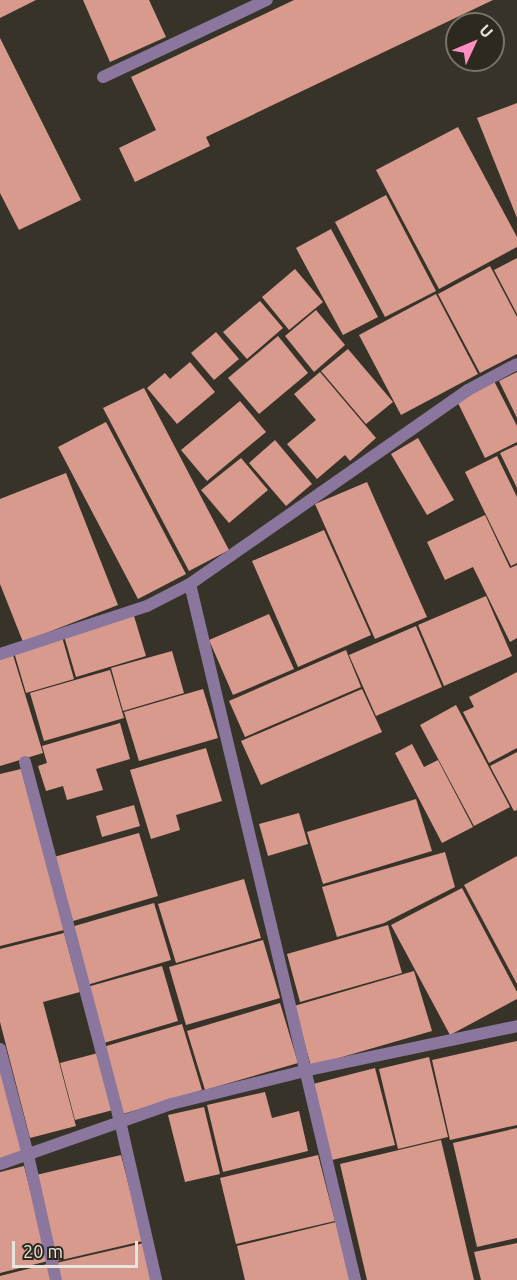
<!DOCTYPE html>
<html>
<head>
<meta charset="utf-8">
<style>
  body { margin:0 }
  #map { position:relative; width:517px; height:1280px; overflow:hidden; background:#383329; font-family:Ubuntu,sans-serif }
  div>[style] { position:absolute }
  .building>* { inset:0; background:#d99a8e }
  .street>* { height:12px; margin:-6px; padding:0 6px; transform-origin:6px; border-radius:6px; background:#8b779e }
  span { translate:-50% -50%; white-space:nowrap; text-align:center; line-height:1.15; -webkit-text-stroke:6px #2d291f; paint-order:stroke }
  .north { position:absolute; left:445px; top:12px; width:60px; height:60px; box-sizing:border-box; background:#2d291f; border:2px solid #77746b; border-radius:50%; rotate:46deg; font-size:16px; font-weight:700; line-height:24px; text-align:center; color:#e7e4de }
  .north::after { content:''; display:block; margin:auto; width:21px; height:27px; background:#fd8ebf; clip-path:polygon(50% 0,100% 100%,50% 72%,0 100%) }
  .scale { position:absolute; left:12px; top:1241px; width:126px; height:27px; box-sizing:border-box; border:3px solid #e7e4de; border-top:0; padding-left:8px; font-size:18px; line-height:21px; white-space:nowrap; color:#e7e4de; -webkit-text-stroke:4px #2d291f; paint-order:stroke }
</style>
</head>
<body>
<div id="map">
  <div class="building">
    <div style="clip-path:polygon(0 0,36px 0,0 18px)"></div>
    <div style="clip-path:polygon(83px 0,149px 0,166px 37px,110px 62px)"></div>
    <div style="clip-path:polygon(294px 0,493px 0,206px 137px,210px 146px,135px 182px,119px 148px,156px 130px,131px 77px)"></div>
    <div style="clip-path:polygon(0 38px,81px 200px,19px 230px,0 193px)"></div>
    <div style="clip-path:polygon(517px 103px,517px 218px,477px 118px)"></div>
    <div style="clip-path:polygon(458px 127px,517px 237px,517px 247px,439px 289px,376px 170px)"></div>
    <div style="clip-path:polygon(386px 195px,436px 291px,385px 317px,335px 222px)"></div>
    <div style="clip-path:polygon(331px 229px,378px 317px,343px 335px,296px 248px)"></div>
    <div style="clip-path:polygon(517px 258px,517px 314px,494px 270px)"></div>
    <div style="clip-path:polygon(490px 266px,517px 317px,517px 354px,480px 373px,438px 294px)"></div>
    <div style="clip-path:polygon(295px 269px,323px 302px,289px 330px,262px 297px)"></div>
    <div style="clip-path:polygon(436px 294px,478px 374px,401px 415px,359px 335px)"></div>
    <div style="clip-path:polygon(260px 301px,283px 328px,247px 359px,223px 332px)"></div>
    <div style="clip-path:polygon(316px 310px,345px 345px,314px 372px,285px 336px)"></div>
    <div style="clip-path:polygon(216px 332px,239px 359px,214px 380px,191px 353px)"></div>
    <div style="clip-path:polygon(278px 336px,308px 373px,259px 414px,228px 378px)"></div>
    <div style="clip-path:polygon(348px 349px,393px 402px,366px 424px,321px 371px)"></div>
    <div style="clip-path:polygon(190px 362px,215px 392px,177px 424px,147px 388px,165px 373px,170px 379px)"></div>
    <div style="clip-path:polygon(320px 372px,376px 438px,350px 461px,345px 455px,317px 479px,287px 444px,316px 420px,294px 394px)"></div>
    <div style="clip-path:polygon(517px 372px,517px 418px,499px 381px)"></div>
    <div style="clip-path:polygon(494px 381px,517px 426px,517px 442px,485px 458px,456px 399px)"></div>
    <div style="clip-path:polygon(144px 388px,229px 550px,189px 571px,103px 408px)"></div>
    <div style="clip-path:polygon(240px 401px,266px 432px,207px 481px,181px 450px)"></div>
    <div style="clip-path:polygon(106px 422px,186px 574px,138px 599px,58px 447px)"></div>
    <div style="clip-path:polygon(418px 438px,454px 500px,427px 515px,391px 454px)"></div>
    <div style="clip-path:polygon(275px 440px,312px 484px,286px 506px,249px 463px)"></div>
    <div style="clip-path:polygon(517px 445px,517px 488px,500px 453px)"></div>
    <div style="clip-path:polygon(497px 456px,517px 497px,517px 563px,511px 566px,465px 472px)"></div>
    <div style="clip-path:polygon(241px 458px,268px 490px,229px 523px,201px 490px)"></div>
    <div style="clip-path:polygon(66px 473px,118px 605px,23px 642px,0 584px,0 499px)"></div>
    <div style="clip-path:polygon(367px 482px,427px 617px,375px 639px,315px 504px)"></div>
    <div style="clip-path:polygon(485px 515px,510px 568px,517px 565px,517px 638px,510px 642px,473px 567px,445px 580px,427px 542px)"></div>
    <div style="clip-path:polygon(324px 530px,371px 635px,298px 667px,252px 561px)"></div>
    <div style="clip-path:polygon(486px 596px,512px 656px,444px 686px,418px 625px)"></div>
    <div style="clip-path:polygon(269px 614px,294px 669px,233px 695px,209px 640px)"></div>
    <div style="clip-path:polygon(134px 616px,146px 656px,76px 677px,64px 636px)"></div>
    <div style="clip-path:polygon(416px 626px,442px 687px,376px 716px,349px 655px)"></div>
    <div style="clip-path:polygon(62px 637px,74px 679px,26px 693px,14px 652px)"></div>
    <div style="clip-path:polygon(346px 650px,361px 687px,245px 737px,229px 701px)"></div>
    <div style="clip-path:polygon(172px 651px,184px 693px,123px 711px,111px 668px)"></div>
    <div style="clip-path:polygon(13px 655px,43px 753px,0 766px,0 659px)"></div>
    <div style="clip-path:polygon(110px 670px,124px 718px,44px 741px,30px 693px)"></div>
    <div style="clip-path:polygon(517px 672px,517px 748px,489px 763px,463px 712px,474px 707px,469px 697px)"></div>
    <div style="clip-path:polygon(203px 689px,218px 738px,139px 761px,124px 712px)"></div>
    <div style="clip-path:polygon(362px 689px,382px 732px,261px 785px,241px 741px)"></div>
    <div style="clip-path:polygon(456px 705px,510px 807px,474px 826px,420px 725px)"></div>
    <div style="clip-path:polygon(120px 723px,130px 759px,96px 769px,103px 790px,67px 800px,63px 786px,46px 791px,38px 766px,47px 763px,42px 746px)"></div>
    <div style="clip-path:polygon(412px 744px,424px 767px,438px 760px,473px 827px,442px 843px,395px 753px)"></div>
    <div style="clip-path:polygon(206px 748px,222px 801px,176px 815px,180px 830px,151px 839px,130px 770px)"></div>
    <div style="clip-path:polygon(517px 752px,517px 810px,514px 811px,490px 766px)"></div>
    <div style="clip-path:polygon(21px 769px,64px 930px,0 946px,0 774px)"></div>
    <div style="clip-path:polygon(416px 799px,432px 851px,323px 884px,307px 832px)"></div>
    <div style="clip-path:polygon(134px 805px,140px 826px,102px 837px,96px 816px)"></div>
    <div style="clip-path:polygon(299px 813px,308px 844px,268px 856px,259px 824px)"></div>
    <div style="clip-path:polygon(139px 833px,158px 896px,73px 921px,54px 857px)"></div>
    <div style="clip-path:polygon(445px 852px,455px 887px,384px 923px,337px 937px,322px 887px)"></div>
    <div style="clip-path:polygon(517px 856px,517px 984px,464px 885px)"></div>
    <div style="clip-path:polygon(244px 879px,261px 938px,176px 963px,158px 904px)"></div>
    <div style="clip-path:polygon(462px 888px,517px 992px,517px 999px,450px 1035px,391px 925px)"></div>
    <div style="clip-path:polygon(154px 903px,171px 960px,87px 985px,71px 927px)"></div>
    <div style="clip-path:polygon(388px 925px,402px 973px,300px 1002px,287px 954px)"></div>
    <div style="clip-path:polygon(64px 933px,80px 992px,43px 1002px,76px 1126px,30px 1138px,0 1022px,0 949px)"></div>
    <div style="clip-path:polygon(263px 940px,280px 998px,186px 1025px,169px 967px)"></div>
    <div style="clip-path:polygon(162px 966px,178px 1021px,104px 1043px,87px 987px)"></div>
    <div style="clip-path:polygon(414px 971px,432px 1031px,311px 1066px,294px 1006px)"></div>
    <div style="clip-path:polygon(280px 1003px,298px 1063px,205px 1090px,187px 1031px)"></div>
    <div style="clip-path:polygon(182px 1024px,202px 1090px,123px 1114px,103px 1047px)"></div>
    <div style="clip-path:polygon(517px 1041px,517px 1125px,450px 1140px,432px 1060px)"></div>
    <div style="clip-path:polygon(98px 1053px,113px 1110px,75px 1120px,60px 1063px)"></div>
    <div style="clip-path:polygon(429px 1057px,448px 1137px,398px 1149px,379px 1069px)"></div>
    <div style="clip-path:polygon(0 1063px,25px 1154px,0 1160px)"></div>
    <div style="clip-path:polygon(375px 1068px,395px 1145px,332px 1160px,313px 1084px)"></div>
    <div style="clip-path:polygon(265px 1092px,272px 1118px,299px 1111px,308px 1151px,223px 1172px,207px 1105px)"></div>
    <div style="clip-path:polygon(204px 1107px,220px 1174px,185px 1182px,168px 1115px)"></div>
    <div style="clip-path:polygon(517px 1128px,517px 1238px,477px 1247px,453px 1143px)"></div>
    <div style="clip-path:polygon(441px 1140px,474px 1280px,367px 1280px,340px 1164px)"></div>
    <div style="clip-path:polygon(121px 1155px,143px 1241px,57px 1261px,36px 1175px)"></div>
    <div style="clip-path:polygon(318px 1155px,335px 1221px,236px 1244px,220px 1178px)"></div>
    <div style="clip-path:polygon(24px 1166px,48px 1261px,0 1273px,0 1172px)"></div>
    <div style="clip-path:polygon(336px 1222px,350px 1280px,245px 1280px,237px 1246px)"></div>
    <div style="clip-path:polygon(144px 1243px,152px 1280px,61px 1280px,56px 1263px)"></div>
    <div style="clip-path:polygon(517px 1243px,517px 1280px,481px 1280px,474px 1252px)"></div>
    <div style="clip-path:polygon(47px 1264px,51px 1280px,0 1280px,0 1276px)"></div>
  </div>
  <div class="street">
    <div style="left:103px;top:77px;width:181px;rotate:-25.2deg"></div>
    <div style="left:190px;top:584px;width:715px;rotate:76.66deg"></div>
    <div style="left:0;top:654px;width:155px;rotate:-18.1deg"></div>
    <div style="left:147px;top:606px;width:48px;rotate:-27.1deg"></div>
    <div style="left:190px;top:584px;width:339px;rotate:-34.9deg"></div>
    <div style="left:468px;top:390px;width:55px;rotate:-28deg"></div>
    <div style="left:25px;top:762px;width:371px;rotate:75.2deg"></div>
    <div style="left:120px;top:1121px;width:163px;rotate:77.2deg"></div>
    <div style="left:0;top:1049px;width:110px;rotate:75.2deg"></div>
    <div style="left:28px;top:1155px;width:128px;rotate:77.4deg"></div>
    <div style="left:0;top:1164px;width:181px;rotate:-19.3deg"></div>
    <div style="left:171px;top:1104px;width:137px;rotate:-13.9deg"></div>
    <div style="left:304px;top:1071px;width:218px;rotate:-11.9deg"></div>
  </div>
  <div class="north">U</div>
  <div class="scale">20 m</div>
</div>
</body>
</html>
